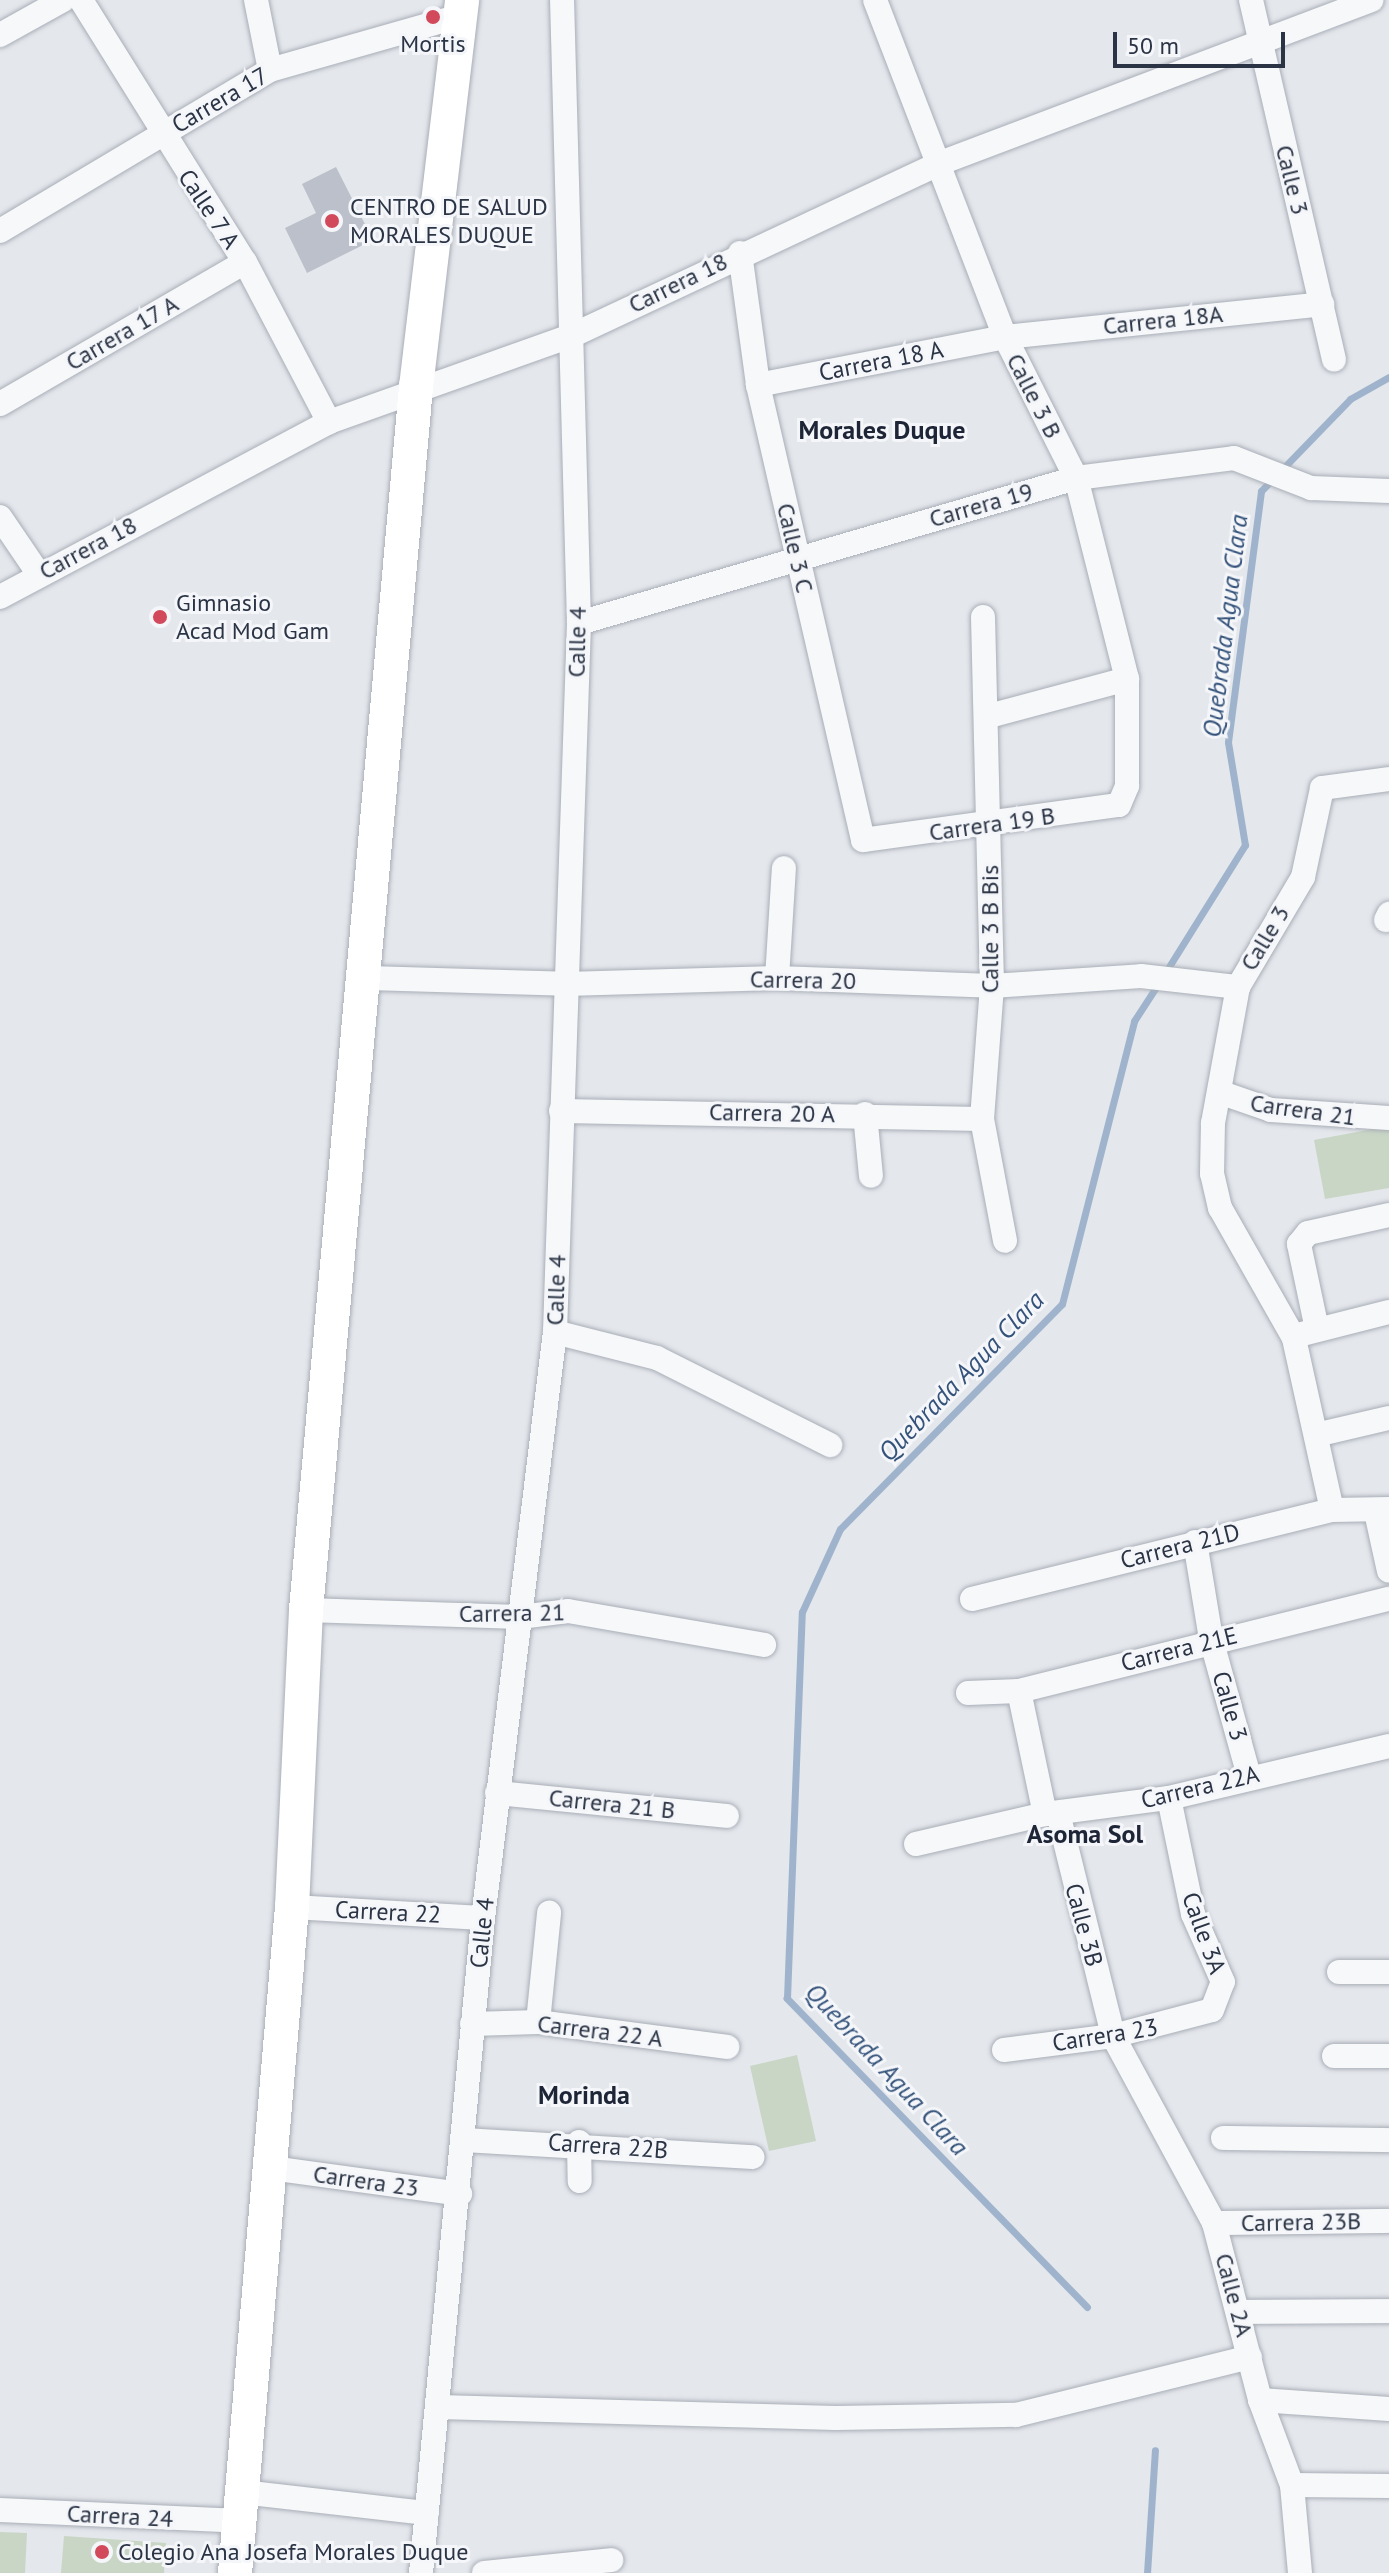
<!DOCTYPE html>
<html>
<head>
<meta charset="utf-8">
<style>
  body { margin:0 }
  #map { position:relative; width:1389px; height:2573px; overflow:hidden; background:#e4e7ec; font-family:"PT Sans",sans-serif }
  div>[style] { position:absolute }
  .green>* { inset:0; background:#c9d6c5 }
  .stream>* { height:7px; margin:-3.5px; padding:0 3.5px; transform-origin:3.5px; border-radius:3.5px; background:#9fb4cc }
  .building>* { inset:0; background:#bbc0ca }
  .roads { filter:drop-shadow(0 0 2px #a9aeb7) drop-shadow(0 0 2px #a9aeb7) }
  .street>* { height:24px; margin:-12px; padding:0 12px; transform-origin:12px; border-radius:12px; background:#f7f8fa }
  .secondary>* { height:34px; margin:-17px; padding:0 17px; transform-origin:17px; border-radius:17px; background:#fff }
  .dots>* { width:22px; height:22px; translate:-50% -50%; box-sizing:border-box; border:4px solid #f4f6f9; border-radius:50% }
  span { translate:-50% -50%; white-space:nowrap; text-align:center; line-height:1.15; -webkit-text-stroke:6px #f4f6f9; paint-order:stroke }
  .poi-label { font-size:24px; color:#2b3445 }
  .left { translate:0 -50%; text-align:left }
  .street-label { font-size:24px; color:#2b3445 }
  .neighbourhood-label { font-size:26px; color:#1d2536; font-weight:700 }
  .water-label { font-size:26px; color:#34527a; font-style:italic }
  .scale { position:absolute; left:1113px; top:32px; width:172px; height:36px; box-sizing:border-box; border:4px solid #2b3445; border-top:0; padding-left:10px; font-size:24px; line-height:28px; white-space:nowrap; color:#2b3445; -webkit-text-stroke:6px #f4f6f9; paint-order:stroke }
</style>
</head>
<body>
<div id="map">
  <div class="green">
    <div style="clip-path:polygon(1389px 1126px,1389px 1188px,1325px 1199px,1314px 1140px)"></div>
    <div style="clip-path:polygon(797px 2055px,816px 2141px,769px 2151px,750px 2066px)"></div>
    <div style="clip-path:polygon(0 2532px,27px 2533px,25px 2573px,0 2573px)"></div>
    <div style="clip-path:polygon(64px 2536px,166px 2543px,164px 2573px,61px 2573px)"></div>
  </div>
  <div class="stream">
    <div style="left:1165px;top:973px;width:151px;rotate:-58deg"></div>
    <div style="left:1245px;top:845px;width:104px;rotate:-99.4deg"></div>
    <div style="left:1228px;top:742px;width:253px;rotate:-82.5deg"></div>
    <div style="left:1261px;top:491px;width:128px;rotate:-45.9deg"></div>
    <div style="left:1350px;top:399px;width:45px;rotate:-29.4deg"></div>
    <div style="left:1087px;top:2307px;width:431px;rotate:-134.2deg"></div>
    <div style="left:787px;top:1998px;width:386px;rotate:-87.8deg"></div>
    <div style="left:802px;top:1612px;width:91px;rotate:-65.4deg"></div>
    <div style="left:840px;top:1529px;width:316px;rotate:-45.4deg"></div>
    <div style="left:1062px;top:1304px;width:292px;rotate:-75.7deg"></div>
    <div style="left:1134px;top:1021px;width:44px;rotate:-57deg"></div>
    <div style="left:1147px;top:2573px;width:123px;rotate:-86.3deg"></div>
  </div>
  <div class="building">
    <div style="clip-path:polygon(336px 167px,373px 240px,307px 273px,285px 228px,316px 213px,302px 184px)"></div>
  </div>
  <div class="roads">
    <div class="street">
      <div style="left:81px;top:0;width:309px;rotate:58deg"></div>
      <div style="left:245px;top:262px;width:181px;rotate:62.3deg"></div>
      <div style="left:256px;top:0;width:71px;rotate:78.7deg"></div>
      <div style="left:1251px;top:0;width:369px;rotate:77deg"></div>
      <div style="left:0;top:35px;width:72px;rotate:-29.1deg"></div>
      <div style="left:0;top:231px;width:314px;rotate:-30.8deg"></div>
      <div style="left:270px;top:70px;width:198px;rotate:-15.9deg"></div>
      <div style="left:740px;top:253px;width:133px;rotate:82.2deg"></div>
      <div style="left:758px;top:385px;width:467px;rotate:77deg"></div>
      <div style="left:863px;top:840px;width:258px;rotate:-7.8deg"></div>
      <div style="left:1119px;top:805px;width:21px;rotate:-67deg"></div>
      <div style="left:1127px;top:786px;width:107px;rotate:-90deg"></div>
      <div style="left:1127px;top:679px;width:207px;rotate:-104.2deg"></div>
      <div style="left:1076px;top:478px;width:158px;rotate:-116.7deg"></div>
      <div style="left:1005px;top:337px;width:361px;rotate:-111.1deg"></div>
      <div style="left:758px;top:385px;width:252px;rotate:-11deg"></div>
      <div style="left:1005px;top:337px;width:319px;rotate:-5.9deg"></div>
      <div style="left:0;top:404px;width:283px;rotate:-30.1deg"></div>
      <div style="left:0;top:517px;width:68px;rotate:55.8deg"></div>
      <div style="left:0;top:597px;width:373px;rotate:-28deg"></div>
      <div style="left:329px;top:422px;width:257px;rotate:-19.6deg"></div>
      <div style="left:571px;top:336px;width:411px;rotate:-25.1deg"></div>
      <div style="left:943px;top:162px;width:458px;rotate:-20.7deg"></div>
      <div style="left:983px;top:617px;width:369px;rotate:88.6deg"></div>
      <div style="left:992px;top:986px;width:133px;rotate:94.3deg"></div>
      <div style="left:982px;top:1119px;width:124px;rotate:79.3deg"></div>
      <div style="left:579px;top:623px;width:518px;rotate:-16.26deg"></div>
      <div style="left:1076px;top:478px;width:159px;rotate:-7.2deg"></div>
      <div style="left:1234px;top:458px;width:83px;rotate:21.3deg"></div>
      <div style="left:1311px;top:488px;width:78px;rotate:2.2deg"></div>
      <div style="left:989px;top:716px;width:143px;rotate:-15deg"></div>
      <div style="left:1386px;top:920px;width:7px;rotate:-63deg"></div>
      <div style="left:368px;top:978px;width:197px;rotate:1.7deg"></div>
      <div style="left:565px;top:984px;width:212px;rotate:-1.6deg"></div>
      <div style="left:777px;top:978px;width:215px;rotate:2.1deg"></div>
      <div style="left:992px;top:986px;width:149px;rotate:-3.8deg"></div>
      <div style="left:1141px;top:976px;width:98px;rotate:6.5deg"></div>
      <div style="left:777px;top:978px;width:110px;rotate:-86.4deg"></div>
      <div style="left:1219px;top:1092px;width:55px;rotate:19.1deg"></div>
      <div style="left:1271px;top:1110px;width:118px;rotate:3.9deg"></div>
      <div style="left:561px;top:1111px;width:421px;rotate:1.1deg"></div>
      <div style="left:865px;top:1114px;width:62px;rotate:84.5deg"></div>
      <div style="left:1317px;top:1329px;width:87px;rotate:-102deg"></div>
      <div style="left:1299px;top:1244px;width:14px;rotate:-51deg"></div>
      <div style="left:1308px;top:1233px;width:83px;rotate:-12.5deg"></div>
      <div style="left:555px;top:1332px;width:105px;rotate:14.3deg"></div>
      <div style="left:657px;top:1358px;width:194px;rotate:26.7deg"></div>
      <div style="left:1302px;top:1334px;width:90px;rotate:-14.2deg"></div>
      <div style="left:1320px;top:1434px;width:71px;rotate:-13.1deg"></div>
      <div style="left:1332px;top:1510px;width:176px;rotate:-102.5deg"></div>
      <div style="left:1294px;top:1338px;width:150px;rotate:-119.6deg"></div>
      <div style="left:1220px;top:1208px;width:35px;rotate:-103deg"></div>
      <div style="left:1212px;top:1174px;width:51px;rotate:-88.9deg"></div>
      <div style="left:1213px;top:1123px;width:138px;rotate:-79.6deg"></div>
      <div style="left:1238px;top:987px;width:128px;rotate:-59.4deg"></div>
      <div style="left:1303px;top:877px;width:91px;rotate:-77.9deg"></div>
      <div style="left:1322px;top:788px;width:68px;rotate:-7.7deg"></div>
      <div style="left:1376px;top:1512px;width:60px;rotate:77.6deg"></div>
      <div style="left:1195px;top:1542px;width:98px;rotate:80.6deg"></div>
      <div style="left:1211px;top:1639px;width:142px;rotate:74.5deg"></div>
      <div style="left:972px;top:1599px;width:371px;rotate:-13.9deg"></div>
      <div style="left:1332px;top:1510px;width:57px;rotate:-1deg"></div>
      <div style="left:306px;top:1610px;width:214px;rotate:1.9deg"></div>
      <div style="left:520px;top:1617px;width:48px;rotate:-7.1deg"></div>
      <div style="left:568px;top:1611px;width:199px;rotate:9.8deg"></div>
      <div style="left:1019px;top:1691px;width:126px;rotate:78.1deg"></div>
      <div style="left:968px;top:1693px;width:51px;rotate:-2.2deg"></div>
      <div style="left:1019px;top:1691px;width:381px;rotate:-14deg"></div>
      <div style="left:497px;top:1793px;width:231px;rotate:5.7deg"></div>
      <div style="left:1058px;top:1813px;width:230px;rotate:76.1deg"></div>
      <div style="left:1113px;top:2036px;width:213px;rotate:61.6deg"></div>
      <div style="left:1214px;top:2223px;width:183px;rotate:75.4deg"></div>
      <div style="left:1260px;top:2400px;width:91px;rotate:69.4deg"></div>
      <div style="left:1292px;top:2485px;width:88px;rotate:84.8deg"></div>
      <div style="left:916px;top:1844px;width:132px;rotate:-13.1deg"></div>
      <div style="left:1045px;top:1814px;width:125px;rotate:-7.4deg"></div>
      <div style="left:1169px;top:1798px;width:226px;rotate:-13.3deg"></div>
      <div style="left:292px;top:1907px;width:191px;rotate:3.3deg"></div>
      <div style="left:1339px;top:1972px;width:50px"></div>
      <div style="left:538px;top:2022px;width:110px;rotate:-84.2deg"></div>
      <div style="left:472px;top:2024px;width:66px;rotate:-1.7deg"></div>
      <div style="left:538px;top:2022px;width:191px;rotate:7.5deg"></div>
      <div style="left:1004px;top:2050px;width:110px;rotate:-7.3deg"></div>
      <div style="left:1113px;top:2036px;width:102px;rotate:-14.7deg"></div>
      <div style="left:1212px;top:2010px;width:30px;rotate:-69deg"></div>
      <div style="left:1223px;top:1982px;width:74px;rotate:-113.8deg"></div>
      <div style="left:1193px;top:1914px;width:118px;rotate:-101.7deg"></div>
      <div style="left:1334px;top:2056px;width:55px"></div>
      <div style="left:1223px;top:2138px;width:166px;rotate:0.7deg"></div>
      <div style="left:464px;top:2140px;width:289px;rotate:3.4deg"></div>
      <div style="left:579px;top:2142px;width:39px;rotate:89deg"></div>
      <div style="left:271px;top:2168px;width:191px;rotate:7.8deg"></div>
      <div style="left:1214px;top:2223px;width:175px;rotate:-0.7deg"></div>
      <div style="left:1240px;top:2312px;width:149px;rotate:-0.4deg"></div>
      <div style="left:1260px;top:2400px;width:129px;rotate:4deg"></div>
      <div style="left:439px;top:2407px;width:397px;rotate:1.6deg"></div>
      <div style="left:836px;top:2418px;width:180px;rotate:-1deg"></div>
      <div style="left:1016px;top:2415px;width:241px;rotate:-13.9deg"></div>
      <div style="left:1292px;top:2485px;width:97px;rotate:0.6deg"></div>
      <div style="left:242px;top:2492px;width:186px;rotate:6.5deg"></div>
      <div style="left:0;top:2510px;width:240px;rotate:2.6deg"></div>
      <div style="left:421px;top:2573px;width:658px;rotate:-84.59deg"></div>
      <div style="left:483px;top:1918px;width:590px;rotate:-83deg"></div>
      <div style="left:555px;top:1332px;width:709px;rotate:-88.06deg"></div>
      <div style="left:579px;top:623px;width:623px;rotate:-91.56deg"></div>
      <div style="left:484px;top:2573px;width:128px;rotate:-5.8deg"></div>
    </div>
    <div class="secondary">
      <div style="left:235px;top:2573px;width:668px;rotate:-85.11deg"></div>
      <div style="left:292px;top:1907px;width:297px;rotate:-87.3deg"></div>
      <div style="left:306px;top:1610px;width:1228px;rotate:-84.86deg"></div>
      <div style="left:416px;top:387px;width:390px;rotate:-83.2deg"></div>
    </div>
  </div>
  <div class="dots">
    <div style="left:433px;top:17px;background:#d1495b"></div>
    <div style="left:332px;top:221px;background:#d1495b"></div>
    <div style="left:160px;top:617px;background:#d1495b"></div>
    <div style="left:102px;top:2552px;background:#d1495b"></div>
  </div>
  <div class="poi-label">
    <span style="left:433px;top:44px">Mortis</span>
    <span class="left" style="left:350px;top:221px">CENTRO DE SALUD<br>MORALES DUQUE</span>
    <span class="left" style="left:176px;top:617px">Gimnasio<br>Acad Mod Gam</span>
    <span class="left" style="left:118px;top:2552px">Colegio Ana Josefa Morales Duque</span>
  </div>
  <div class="street-label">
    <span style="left:220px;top:100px;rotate:-30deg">Carrera 17</span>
    <span style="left:1292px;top:180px;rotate:76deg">Calle 3</span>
    <span style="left:209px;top:209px;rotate:56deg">Calle 7 A</span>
    <span style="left:678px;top:283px;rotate:-26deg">Carrera 18</span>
    <span style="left:1163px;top:320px;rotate:-6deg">Carrera 18A</span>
    <span style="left:122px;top:333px;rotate:-30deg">Carrera 17 A</span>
    <span style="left:881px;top:361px;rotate:-11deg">Carrera 18 A</span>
    <span style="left:1034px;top:396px;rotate:63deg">Calle 3 B</span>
    <span style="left:981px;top:505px;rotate:-16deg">Carrera 19</span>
    <span style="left:88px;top:548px;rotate:-28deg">Carrera 18</span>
    <span style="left:795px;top:548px;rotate:77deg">Calle 3 C</span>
    <span style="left:577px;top:642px;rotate:-89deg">Calle 4</span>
    <span style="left:992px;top:824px;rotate:-8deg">Carrera 19 B</span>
    <span style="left:990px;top:929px;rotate:-90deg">Calle 3 B Bis</span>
    <span style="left:1265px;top:938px;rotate:-59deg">Calle 3</span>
    <span style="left:803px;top:980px;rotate:1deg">Carrera 20</span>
    <span style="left:1303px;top:1110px;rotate:8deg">Carrera 21</span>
    <span style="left:772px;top:1113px;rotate:1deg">Carrera 20 A</span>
    <span style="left:556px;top:1290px;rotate:-88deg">Calle 4</span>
    <span style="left:1180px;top:1546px;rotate:-14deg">Carrera 21D</span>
    <span style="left:512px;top:1613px;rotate:-1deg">Carrera 21</span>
    <span style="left:1179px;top:1649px;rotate:-14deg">Carrera 21E</span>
    <span style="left:1230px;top:1706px;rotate:74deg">Calle 3</span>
    <span style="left:1200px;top:1787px;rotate:-13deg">Carrera 22A</span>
    <span style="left:612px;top:1804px;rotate:6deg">Carrera 21 B</span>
    <span style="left:388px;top:1912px;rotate:3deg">Carrera 22</span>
    <span style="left:1084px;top:1925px;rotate:75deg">Calle 3B</span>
    <span style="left:482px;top:1933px;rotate:-84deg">Calle 4</span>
    <span style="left:1204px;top:1933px;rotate:70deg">Calle 3A</span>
    <span style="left:600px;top:2031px;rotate:7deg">Carrera 22 A</span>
    <span style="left:1105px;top:2035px;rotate:-9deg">Carrera 23</span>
    <span style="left:608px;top:2146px;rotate:4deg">Carrera 22B</span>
    <span style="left:366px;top:2181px;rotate:8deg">Carrera 23</span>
    <span style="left:1301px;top:2222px;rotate:-1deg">Carrera 23B</span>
    <span style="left:1234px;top:2295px;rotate:75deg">Calle 2A</span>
    <span style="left:120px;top:2516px;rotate:3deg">Carrera 24</span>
  </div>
  <div class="neighbourhood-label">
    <span style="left:882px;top:430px">Morales Duque</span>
    <span style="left:1085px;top:1834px">Asoma Sol</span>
    <span style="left:584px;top:2095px">Morinda</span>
  </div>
  <div class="water-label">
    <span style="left:1225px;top:626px;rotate:-83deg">Quebrada Agua Clara</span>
    <span style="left:961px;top:1376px;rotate:-46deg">Quebrada Agua Clara</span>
    <span style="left:887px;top:2069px;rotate:47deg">Quebrada Agua Clara</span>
  </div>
  <div class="scale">50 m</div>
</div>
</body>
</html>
